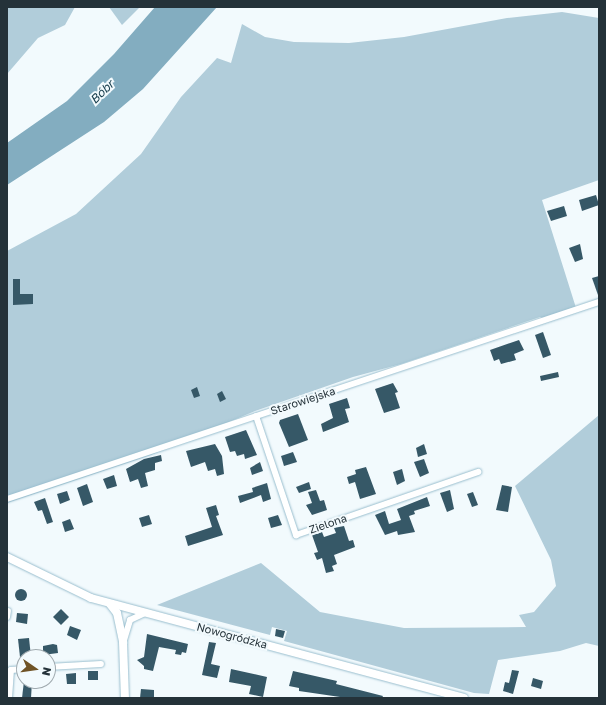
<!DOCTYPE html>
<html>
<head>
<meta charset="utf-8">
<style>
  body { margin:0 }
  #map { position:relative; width:606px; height:705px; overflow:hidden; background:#f2fafd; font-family:"Golos Text",sans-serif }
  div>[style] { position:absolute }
  .green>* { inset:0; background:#b1cdda }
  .water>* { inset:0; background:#83adc0 }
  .building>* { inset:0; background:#365867 }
  .round { border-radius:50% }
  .roads { filter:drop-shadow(0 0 1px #99bece) drop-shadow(0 0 1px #99bece) }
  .street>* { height:6px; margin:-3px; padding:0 3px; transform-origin:3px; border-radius:3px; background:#fff }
  .secondary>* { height:8px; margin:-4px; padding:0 4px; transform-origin:4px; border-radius:4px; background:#fff }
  span { translate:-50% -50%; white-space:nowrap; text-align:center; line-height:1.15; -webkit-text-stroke:4px #f2fafd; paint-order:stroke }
  .street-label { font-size:11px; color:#243239 }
  .water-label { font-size:12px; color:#153b4a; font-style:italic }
  .frame { position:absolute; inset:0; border:8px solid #243239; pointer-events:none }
  .north { position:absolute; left:16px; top:649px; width:40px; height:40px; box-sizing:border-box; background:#f2fafd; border:1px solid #a0aaaf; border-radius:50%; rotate:103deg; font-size:11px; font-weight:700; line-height:16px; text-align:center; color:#243239 }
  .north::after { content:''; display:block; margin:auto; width:14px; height:18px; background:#6f5326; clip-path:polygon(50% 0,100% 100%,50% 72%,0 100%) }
</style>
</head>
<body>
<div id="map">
  <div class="green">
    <div style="clip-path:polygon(7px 7px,75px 7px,65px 25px,38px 38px,7px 74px)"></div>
    <div style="clip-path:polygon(109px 7px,140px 7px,122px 25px)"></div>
    <div style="clip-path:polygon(562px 12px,599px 18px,599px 180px,542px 200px,577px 311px,550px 321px,540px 317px,401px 364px,353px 377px,255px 411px,151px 455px,7px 503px,7px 251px,76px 214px,141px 154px,181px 97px,217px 58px,231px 63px,242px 24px,265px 37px,294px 42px,349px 43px,404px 37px,507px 18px)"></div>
    <div style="clip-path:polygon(599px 415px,599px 646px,586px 643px,560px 651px,498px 660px,489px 694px,474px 693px,284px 641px,287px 631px,272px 627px,270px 635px,157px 605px,261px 563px,320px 612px,404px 628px,526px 627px,519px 615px,534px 612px,556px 586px,551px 560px,515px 486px)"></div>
  </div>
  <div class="water">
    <div style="clip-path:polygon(155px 7px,217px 7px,143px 89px,104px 122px,7px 185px,7px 143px,67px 101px,114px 54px)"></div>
  </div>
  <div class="building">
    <div style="clip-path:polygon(596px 195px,599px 205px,582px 211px,579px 200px)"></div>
    <div style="clip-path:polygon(564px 206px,567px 216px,551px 221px,547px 211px)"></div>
    <div style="clip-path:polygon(580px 244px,583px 259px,575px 262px,569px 248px)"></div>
    <div style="clip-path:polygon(599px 276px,599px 294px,598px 295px,592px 278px)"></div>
    <div style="clip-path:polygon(13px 279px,20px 279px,20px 294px,33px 294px,33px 304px,13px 305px)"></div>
    <div style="clip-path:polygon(543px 332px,551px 355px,543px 358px,535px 335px)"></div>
    <div style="clip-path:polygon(519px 340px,524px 350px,514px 354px,516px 360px,501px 364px,499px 359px,494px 361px,490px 350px)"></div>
    <div style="clip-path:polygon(558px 372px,559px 377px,541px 381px,540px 376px)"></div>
    <div style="clip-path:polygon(393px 383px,398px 392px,395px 393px,400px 408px,384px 413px,375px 389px)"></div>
    <div style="clip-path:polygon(197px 387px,200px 396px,194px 398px,191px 390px)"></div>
    <div style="clip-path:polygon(222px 391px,226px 399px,220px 402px,217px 394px)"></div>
    <div style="clip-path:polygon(347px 398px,350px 408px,345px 409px,349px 422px,323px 432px,321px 424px,333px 418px,329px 404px)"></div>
    <div style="clip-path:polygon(298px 414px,308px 440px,289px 447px,279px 423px,280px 420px)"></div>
    <div style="clip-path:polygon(246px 430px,257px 455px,245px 459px,244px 454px,237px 456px,235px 451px,230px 452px,225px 437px)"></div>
    <div style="clip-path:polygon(215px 444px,222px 456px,224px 474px,217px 476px,215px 469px,208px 471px,205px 462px,191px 467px,186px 451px)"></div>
    <div style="clip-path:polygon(424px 444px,427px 454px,418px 457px,416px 448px)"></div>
    <div style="clip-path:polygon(293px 452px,297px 462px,284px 466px,281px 456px)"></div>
    <div style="clip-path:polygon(161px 455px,162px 461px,155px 463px,155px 470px,145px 473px,148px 486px,141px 488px,138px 479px,130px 482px,126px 469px,144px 459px)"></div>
    <div style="clip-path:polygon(424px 459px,429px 473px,420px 477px,414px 462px)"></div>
    <div style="clip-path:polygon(260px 462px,263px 471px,252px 475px,250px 468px)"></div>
    <div style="clip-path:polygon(366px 467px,376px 494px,360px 499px,355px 482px,349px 484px,347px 477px,356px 474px,355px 470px)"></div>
    <div style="clip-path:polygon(402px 469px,405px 481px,397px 485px,393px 472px)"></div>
    <div style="clip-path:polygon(114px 475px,117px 486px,107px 489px,103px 479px)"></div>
    <div style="clip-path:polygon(309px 482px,311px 489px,299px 493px,296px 487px)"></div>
    <div style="clip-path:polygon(267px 483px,271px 499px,263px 502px,261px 495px,240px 503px,238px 496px,253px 492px,252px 488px)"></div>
    <div style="clip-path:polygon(87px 484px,93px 502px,83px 506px,77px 488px)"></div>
    <div style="clip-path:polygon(502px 485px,512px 487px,508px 512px,496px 510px)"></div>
    <div style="clip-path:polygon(316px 490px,320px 501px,324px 500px,327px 510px,312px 515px,306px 505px,312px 503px,308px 492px)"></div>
    <div style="clip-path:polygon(450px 490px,454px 509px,447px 512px,440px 493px)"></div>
    <div style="clip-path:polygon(67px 491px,70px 500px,60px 504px,57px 494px)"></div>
    <div style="clip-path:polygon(473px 492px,478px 505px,472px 507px,467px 494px)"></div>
    <div style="clip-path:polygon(427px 497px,430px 506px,414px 511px,415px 514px,409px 516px,415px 532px,398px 535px,397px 531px,385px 535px,375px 515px,385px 511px,389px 524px,401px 520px,397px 509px)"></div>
    <div style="clip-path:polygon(45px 498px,53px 522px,47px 524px,42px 510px,38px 511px,34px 502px)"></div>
    <div style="clip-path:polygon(216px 505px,219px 515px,216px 516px,223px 535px,188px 546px,185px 536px,212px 527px,206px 508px)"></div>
    <div style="clip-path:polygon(149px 515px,152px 524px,142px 527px,139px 518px)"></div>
    <div style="clip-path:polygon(278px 515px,282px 525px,271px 528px,268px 518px)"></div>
    <div style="clip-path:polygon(70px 519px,74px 529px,65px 532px,62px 522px)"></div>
    <div style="clip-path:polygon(344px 526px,349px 541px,353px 540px,355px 547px,334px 555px,337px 564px,332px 566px,334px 571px,326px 573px,322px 558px,317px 560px,314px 553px,318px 552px,312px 535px,322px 532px,324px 537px,336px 533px,334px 528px)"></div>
    <div class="round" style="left:15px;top:589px;width:12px;height:12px"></div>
    <div style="clip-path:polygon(61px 609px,69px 617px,61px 625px,53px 617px)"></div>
    <div style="clip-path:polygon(17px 613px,28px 614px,27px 624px,16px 622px)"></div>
    <div style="clip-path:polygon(70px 626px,81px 630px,77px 640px,67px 635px)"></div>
    <div style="clip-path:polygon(276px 629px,285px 631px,283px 638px,275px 636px)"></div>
    <div style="clip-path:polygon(147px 634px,188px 644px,186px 653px,182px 652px,181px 655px,175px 654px,176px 650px,159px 647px,153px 671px,144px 669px,144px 666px,137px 660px,144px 657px)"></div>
    <div style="clip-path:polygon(29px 638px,31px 657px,20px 657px,18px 639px)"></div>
    <div style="clip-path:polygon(209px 642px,216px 643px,211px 664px,220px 666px,217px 678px,202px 675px)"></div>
    <div style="clip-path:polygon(53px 644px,57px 645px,58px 653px,43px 655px,43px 646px)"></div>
    <div style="clip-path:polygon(231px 669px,267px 677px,263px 697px,249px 694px,251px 686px,229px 682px)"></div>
    <div style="clip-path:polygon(512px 670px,519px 671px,513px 694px,503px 691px,505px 682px,509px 683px)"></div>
    <div style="clip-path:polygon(88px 671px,98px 671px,98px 680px,88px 680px)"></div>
    <div style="clip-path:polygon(293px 671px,337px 681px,336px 684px,383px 696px,382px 698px,347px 698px,299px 691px,299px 688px,289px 686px)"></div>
    <div style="clip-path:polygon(76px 673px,76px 684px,67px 684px,66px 674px)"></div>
    <div style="clip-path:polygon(533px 678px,543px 681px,541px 689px,531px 686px)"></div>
    <div style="clip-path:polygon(24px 681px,32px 681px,31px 698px,22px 698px)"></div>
    <div style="clip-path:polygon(141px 689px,154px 690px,154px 698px,140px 698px)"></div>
  </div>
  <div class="roads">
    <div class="street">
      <div style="left:256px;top:416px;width:126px;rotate:71.4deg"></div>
      <div style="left:296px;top:535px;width:193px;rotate:-19.1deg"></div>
      <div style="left:7px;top:499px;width:624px;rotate:-18.41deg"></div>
      <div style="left:7px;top:617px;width:6px;rotate:-81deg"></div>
      <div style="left:124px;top:640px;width:21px;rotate:-73deg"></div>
      <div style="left:130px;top:620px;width:17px;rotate:-25deg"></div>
      <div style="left:48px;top:667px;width:53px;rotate:-3.2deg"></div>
      <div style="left:9px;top:698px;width:28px;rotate:-86deg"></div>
      <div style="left:11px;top:670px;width:13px;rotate:-4deg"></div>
    </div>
    <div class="secondary">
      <div style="left:7px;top:557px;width:93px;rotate:26deg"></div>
      <div style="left:91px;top:598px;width:386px;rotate:15deg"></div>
      <div style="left:110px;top:604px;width:11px;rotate:52deg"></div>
      <div style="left:117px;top:613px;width:30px;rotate:78deg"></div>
      <div style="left:123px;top:642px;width:56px;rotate:88deg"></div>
    </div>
  </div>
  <div class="street-label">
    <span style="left:303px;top:401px;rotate:-18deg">Starowiejska</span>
    <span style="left:328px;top:524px;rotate:-19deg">Zielona</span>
    <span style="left:232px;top:636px;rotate:15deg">Nowogródzka</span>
  </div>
  <div class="water-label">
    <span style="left:102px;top:92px;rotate:-44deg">Bóbr</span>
  </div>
  <div class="frame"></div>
  <div class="north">N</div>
</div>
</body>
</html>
